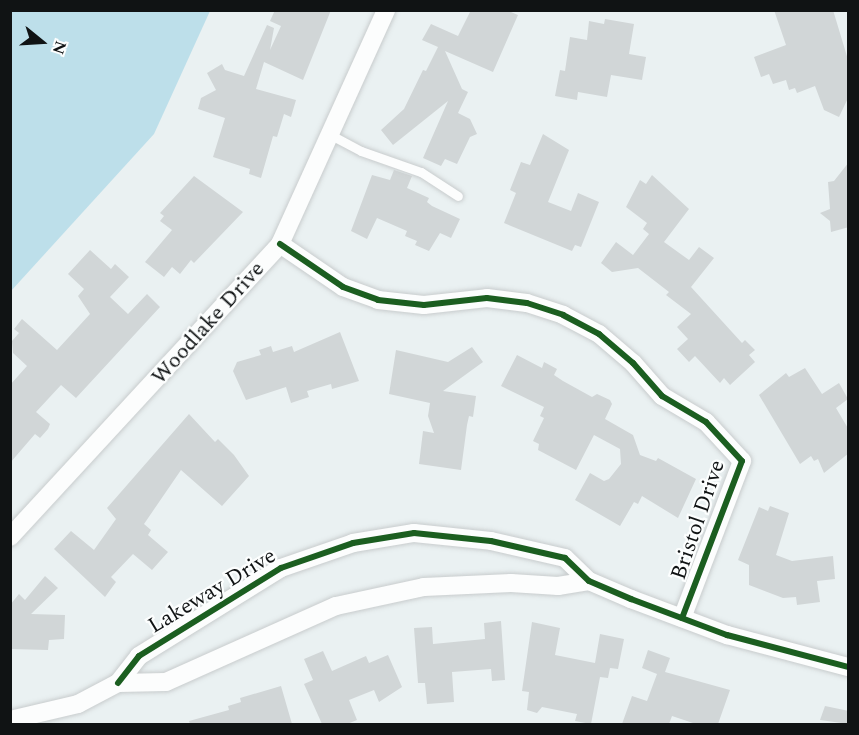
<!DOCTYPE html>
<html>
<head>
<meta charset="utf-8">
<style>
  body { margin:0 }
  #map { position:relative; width:859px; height:735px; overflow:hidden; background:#eaf1f2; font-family:Spectral,serif }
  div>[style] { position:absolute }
  .green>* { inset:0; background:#bddfea }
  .building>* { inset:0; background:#d1d6d7 }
  .roads { filter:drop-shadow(0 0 2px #c8cccd) drop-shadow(0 0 2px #c8cccd) }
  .service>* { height:9px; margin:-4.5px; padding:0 4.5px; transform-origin:4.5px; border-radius:4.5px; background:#fcfdfd }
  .minor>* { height:18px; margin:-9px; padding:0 9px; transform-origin:9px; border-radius:9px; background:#fcfdfd }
  .cycleway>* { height:6px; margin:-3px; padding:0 3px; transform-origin:3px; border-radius:3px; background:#1b5e20 }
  span { translate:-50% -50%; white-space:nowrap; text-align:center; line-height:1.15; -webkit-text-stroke:4.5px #fcfefe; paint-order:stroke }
  .street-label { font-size:22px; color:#101314 }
  .frame { position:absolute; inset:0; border:12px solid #101314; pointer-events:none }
  .north { position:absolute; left:12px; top:12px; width:60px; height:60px; -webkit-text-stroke:4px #fcfefe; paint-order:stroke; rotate:108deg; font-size:16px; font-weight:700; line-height:24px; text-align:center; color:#101314 }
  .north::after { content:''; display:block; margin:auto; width:21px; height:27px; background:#101314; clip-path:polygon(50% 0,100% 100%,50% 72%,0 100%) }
</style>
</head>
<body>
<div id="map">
  <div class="green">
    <div style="clip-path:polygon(11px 10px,210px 11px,154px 134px,11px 291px)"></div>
  </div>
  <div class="building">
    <div style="clip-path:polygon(275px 10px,331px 10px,303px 80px,264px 62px,256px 89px,296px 100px,291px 117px,284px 114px,277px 137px,273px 136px,261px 178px,249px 174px,250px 169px,213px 157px,225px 118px,198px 109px,201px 98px,216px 90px,207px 73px,222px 64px,225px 70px,244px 76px,267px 25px,274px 28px,270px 50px,281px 26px,270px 21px)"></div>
    <div style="clip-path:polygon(471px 10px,506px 10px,518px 15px,493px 72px,445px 51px,462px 89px,468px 92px,458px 113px,470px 119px,477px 134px,470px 137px,457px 164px,445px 159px,441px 166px,423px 158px,448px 101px,393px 145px,381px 130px,404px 109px,423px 70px,426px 71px,438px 47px,422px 40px,431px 24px,458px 36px)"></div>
    <div style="clip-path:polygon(774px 10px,833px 10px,849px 63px,849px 96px,839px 117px,824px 110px,815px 86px,797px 93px,795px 88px,789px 90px,786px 80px,773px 84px,769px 74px,761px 77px,754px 57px,786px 45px)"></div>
    <div style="clip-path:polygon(605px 19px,634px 24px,629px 54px,646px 57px,642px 80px,611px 75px,607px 97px,578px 92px,577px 100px,555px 96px,560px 70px,565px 71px,570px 37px,587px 40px,589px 21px,604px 24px)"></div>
    <div style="clip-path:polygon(543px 134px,569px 150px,548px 202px,571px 211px,578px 193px,599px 202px,581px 247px,575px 245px,572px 251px,504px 223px,516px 193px,510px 190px,521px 162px,530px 165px)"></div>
    <div style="clip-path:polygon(849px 162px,849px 227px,831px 232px,830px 221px,820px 213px,830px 209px,828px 182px,834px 181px)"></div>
    <div style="clip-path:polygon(394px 170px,412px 176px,407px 188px,429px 198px,427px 202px,432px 206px,460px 219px,451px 238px,440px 233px,429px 251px,415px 245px,417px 241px,405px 236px,407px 231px,377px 218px,367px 239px,351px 231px,372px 175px,390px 180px)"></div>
    <div style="clip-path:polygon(652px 175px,689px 209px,664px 242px,689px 260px,699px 247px,714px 258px,691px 287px,742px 343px,745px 340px,755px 350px,749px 355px,755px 362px,730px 385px,724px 378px,720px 383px,695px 356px,689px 362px,677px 349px,688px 339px,677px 327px,691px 314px,666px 295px,669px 292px,638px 268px,612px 272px,601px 263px,616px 242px,633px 255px,649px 234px,643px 229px,647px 223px,626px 207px,640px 180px,646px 184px)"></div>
    <div style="clip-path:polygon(194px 176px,243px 212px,194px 263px,191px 260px,180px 274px,172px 267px,164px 277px,145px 262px,172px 230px,160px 221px,164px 216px,160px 213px)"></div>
    <div style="clip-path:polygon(90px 250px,111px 269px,115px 264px,129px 277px,110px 297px,128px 314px,147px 294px,160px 307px,76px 398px,61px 385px,36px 412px,50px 424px,48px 429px,40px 438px,35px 434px,10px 463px,10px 385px,27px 366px,13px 353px,12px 341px,19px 333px,14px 329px,22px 319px,57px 350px,90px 314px,78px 296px,84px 289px,68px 274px)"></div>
    <div style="clip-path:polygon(340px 332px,359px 381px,332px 389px,331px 384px,307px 391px,309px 397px,291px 403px,286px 387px,246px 400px,233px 371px,237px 362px,261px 355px,259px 350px,271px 346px,273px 352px,292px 346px,294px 352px)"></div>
    <div style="clip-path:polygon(472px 347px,483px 362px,443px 391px,476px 396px,473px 417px,469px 416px,467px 425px,461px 470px,419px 464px,423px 431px,434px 433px,428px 416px,430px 403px,389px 394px,396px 350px,448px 362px)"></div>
    <div style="clip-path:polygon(517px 355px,542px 368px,544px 362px,557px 369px,554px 375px,563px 381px,592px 397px,597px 394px,610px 400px,612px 404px,605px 419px,633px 435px,640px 455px,656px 461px,658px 458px,696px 479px,678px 518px,642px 496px,638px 504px,634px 502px,620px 526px,575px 500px,590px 473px,604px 481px,609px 479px,621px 464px,620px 449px,594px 435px,576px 470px,538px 450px,539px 444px,533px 441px,544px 418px,540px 416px,544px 407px,501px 386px)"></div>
    <div style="clip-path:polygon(805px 368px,822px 394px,839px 383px,848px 399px,836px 408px,849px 430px,849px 453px,824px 473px,818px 459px,814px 461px,811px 456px,800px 464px,759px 395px,786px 373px,789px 377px)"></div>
    <div style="clip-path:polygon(189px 414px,215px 442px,218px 439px,234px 455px,249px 476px,222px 506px,181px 470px,144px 524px,151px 530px,148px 535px,168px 552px,152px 570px,133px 554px,111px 577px,116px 582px,105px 597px,54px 549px,71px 531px,94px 550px,116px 519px,107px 508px)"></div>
    <div style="clip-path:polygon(770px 506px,789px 513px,776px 555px,792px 561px,833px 556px,835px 579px,817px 581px,820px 602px,797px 605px,796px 597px,783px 598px,749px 585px,749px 565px,738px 560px,759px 507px,768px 511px)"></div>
    <div style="clip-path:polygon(45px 576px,58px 588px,31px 614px,65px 615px,64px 639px,49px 640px,48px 650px,10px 649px,10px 605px,19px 594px,25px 600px)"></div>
    <div style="clip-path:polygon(501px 621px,505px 680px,492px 681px,491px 669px,452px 672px,454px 702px,427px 704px,425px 683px,418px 683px,414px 628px,432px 627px,433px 644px,485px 639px,484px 623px)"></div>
    <div style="clip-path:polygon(532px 622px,560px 628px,555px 655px,595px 663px,600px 634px,624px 639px,618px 669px,610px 668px,608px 678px,600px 677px,591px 724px,575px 721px,577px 714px,542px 707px,537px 713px,527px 710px,529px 692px,522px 691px)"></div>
    <div style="clip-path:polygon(648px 650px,670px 658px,665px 672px,730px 690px,718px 724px,696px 724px,672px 716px,669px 724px,622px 724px,632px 696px,647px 701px,657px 674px,642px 668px)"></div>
    <div style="clip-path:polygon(323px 651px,332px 671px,366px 656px,369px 663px,388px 655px,402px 687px,379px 702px,374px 690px,349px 700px,357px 720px,347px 724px,322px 724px,304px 684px,313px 680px,304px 659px)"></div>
    <div style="clip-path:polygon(281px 686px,292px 724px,190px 724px,189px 721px,229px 710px,228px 706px,241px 702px,240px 698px)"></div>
    <div style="clip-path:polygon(825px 706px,849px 711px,849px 724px,820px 720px)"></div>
  </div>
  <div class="roads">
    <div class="service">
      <div style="left:329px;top:134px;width:36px;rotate:28deg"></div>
      <div style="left:361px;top:151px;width:64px;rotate:19.3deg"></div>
      <div style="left:421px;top:172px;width:44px;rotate:33deg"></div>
    </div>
    <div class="minor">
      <div style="left:280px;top:244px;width:76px;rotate:34.3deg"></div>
      <div style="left:343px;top:287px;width:37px;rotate:20deg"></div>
      <div style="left:378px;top:300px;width:46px;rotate:6.2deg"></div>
      <div style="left:424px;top:305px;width:63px;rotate:-6.3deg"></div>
      <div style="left:487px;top:298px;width:40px;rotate:7.1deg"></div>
      <div style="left:527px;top:303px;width:38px;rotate:18deg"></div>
      <div style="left:563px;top:315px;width:41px;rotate:27.8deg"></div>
      <div style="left:599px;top:334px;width:45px;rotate:40.5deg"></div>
      <div style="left:633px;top:363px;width:44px;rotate:48.7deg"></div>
      <div style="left:662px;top:396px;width:51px;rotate:30.6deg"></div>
      <div style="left:706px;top:422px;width:53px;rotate:47.3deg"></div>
      <div style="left:742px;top:461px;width:168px;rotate:110.9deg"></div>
      <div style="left:10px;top:537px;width:398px;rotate:-47.3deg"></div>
      <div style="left:280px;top:244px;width:257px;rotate:-65.6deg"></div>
      <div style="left:118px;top:683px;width:34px;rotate:-52deg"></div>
      <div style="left:139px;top:656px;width:167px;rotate:-31.8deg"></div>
      <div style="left:281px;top:568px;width:76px;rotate:-19.1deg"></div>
      <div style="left:353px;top:543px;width:62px;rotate:-9.3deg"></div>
      <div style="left:414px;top:533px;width:77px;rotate:5.9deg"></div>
      <div style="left:491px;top:541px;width:76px;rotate:12.9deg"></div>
      <div style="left:565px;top:558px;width:33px;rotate:44deg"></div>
      <div style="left:589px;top:581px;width:46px;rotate:23.2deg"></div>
      <div style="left:631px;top:599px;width:103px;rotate:20.6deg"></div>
      <div style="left:727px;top:635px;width:125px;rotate:14.8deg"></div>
      <div style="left:10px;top:720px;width:70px;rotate:-13.2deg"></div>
      <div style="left:78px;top:704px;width:45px;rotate:-27.7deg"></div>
      <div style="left:118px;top:683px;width:48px;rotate:-1.2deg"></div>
      <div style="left:166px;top:682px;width:186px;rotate:-24.1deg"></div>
      <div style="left:336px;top:606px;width:90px;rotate:-12.2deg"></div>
      <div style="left:424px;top:587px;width:87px;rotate:-2.6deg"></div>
      <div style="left:511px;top:583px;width:47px;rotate:3.7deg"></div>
      <div style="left:558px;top:586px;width:31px;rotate:-9deg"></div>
    </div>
  </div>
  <div class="cycleway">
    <div style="left:280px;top:244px;width:76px;rotate:34.3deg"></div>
    <div style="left:343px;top:287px;width:37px;rotate:20deg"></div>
    <div style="left:378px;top:300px;width:46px;rotate:6.2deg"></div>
    <div style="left:424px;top:305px;width:63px;rotate:-6.3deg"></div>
    <div style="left:487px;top:298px;width:40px;rotate:7.1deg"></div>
    <div style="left:527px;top:303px;width:38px;rotate:18deg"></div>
    <div style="left:563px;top:315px;width:41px;rotate:27.8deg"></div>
    <div style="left:599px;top:334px;width:45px;rotate:40.5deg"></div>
    <div style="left:633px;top:363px;width:44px;rotate:48.7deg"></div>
    <div style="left:662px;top:396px;width:51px;rotate:30.6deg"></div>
    <div style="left:706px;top:422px;width:53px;rotate:47.3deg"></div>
    <div style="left:742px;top:461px;width:168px;rotate:110.9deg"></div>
    <div style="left:118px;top:683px;width:34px;rotate:-52deg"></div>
    <div style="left:139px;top:656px;width:167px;rotate:-31.8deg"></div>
    <div style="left:281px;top:568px;width:76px;rotate:-19.1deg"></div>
    <div style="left:353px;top:543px;width:62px;rotate:-9.3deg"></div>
    <div style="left:414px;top:533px;width:77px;rotate:5.9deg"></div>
    <div style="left:491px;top:541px;width:76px;rotate:12.9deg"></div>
    <div style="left:565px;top:558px;width:33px;rotate:44deg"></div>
    <div style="left:589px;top:581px;width:46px;rotate:23.2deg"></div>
    <div style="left:631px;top:599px;width:103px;rotate:20.6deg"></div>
    <div style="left:727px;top:635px;width:125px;rotate:14.8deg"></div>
  </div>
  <div class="street-label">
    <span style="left:208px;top:323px;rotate:-48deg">Woodlake Drive</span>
    <span style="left:698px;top:520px;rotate:-71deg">Bristol Drive</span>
    <span style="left:212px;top:591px;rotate:-31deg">Lakeway Drive</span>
  </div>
  <div class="frame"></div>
  <div class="north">N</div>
</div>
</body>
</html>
